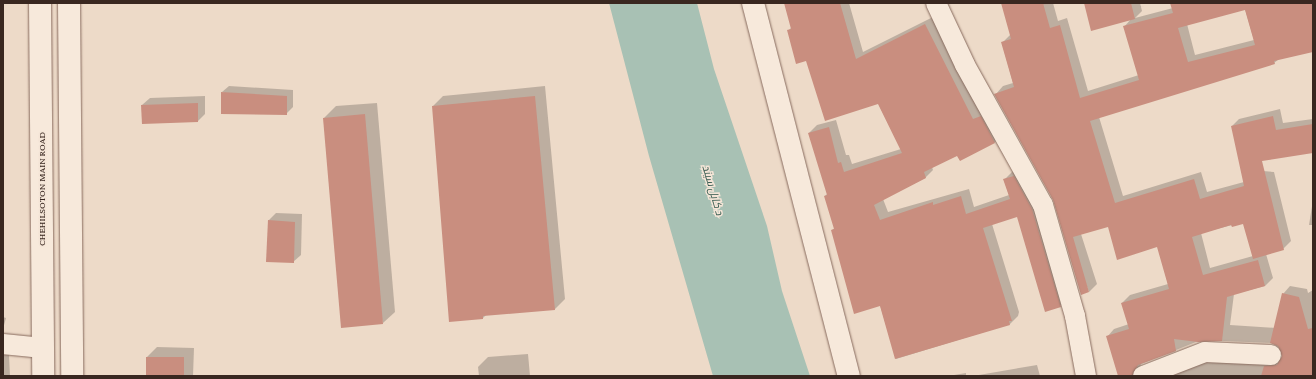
<!DOCTYPE html>
<html>
<head>
<meta charset="utf-8">
<style>
  body { margin:0 }
  #map { position:relative; width:1316px; height:379px; overflow:hidden; background:#eddac8; font-family:"Crimson Pro",Cairo,serif }
  div>[style] { position:absolute }
  .water>* { inset:0; background:#a8c1b4 }
  .shadow>* { inset:0; background:#0003 }
  .building>* { inset:0; background:#c98e7f }
  .roads { filter:drop-shadow(0 0 1px #886b5e) drop-shadow(0 0 1px #886b5e) }
  .minor>* { height:20px; margin:-10px; padding:0 10px; transform-origin:10px; border-radius:10px; background:#f7e9db }
  .tertiary>* { height:22px; margin:-11px; padding:0 11px; transform-origin:11px; border-radius:11px; background:#f7e9db }
  .secondary>* { height:22px; margin:-11px; padding:0 11px; transform-origin:11px; border-radius:11px; background:#f7e9db }
  span { translate:-50% -50%; white-space:nowrap; text-align:center; line-height:1.15; -webkit-text-stroke:3px #f4e5d7; paint-order:stroke }
  .street-label { font-size:10px; color:#392720 }
  .water-label { font-size:11px; color:#31584d; font-style:italic }
  .frame { position:absolute; inset:0; border:4px solid #392720; pointer-events:none }
</style>
</head>
<body>
<div id="map">
  <div class="water">
    <div style="clip-path:polygon(609px 3px,697px 3px,714px 69px,767px 226px,782px 291px,810px 376px,713px 376px,649px 156px)"></div>
  </div>
  <div class="shadow">
    <div style="clip-path:polygon(785px 3px,849px 3px,863px 52px,933px 17px,1002px 134px,995px 142px,960px 160px,958px 155px,932px 167px,933px 170px,925px 178px,883px 199px,888px 212px,969px 189px,974px 207px,1009px 195px,1004px 180px,1012px 172px,1022px 169px,1068px 299px,1060px 306px,1018px 215px,992px 224px,1019px 312px,1018px 316px,1010px 324px,896px 359px,880px 305px,832px 230px,835px 228px,825px 196px,828px 193px,809px 133px,817px 125px,836px 120px,846px 155px,849px 155px,852px 164px,901px 149px,878px 103px,807px 60px,788px 31px,792px 27px)"></div>
    <div style="clip-path:polygon(evenodd,1002px 3px,1053px 3px,1058px 21px,1067px 18px,1088px 91px,1139px 75px,1124px 27px,1131px 19px,1085px 3px,1140px 3px,1142px 11px,1135px 18px,1173px 8px,1171px 3px,1313px 3px,1313px 51px,1279px 59px,1274px 63px,1099px 117px,1123px 196px,1201px 172px,1207px 192px,1244px 182px,1251px 170px,1274px 172px,1291px 241px,1283px 249px,1266px 254px,1273px 278px,1265px 286px,1234px 294px,1230px 325px,1276px 328px,1283px 294px,1290px 286px,1307px 289px,1308px 293px,1313px 290px,1313px 376px,1164px 376px,1215px 356px,1282px 358px,1282px 350px,1272px 343px,1201px 340px,1141px 364px,1139px 372px,1143px 376px,1119px 376px,1107px 337px,1114px 329px,1129px 324px,1122px 303px,1130px 295px,1168px 284px,1158px 246px,1108px 226px,1081px 234px,1097px 284px,1089px 292px,1054px 199px,996px 94px,1003px 86px,1013px 83px,1002px 43px,1011px 34px,1002px 3px,1245px 9px,1254px 40px,1195px 55px,1187px 24px,1245px 9px,1002px 3px,1244px 222px,1253px 256px,1210px 268px,1201px 233px,1244px 222px)"></div>
    <div style="clip-path:polygon(229px 86px,293px 90px,293px 107px,286px 114px,222px 92px)"></div>
    <div style="clip-path:polygon(545px 86px,565px 299px,555px 309px,487px 314px,483px 318px,433px 106px,443px 96px)"></div>
    <div style="clip-path:polygon(205px 96px,205px 114px,198px 121px,143px 123px,142px 105px,150px 98px)"></div>
    <div style="clip-path:polygon(377px 103px,395px 312px,383px 323px,324px 118px,336px 106px)"></div>
    <div style="clip-path:polygon(1280px 109px,1283px 123px,1313px 119px,1313px 152px,1232px 126px,1239px 119px)"></div>
    <div style="clip-path:polygon(1313px 200px,1313px 225px,1309px 225px)"></div>
    <div style="clip-path:polygon(276px 213px,302px 214px,301px 255px,293px 262px,269px 220px)"></div>
    <div style="clip-path:polygon(3px 317px,6px 318px,3px 329px)"></div>
    <div style="clip-path:polygon(3px 347px,3px 355px,9px 355px,10px 376px,3px 376px)"></div>
    <div style="clip-path:polygon(157px 347px,194px 348px,193px 376px,147px 376px,147px 357px)"></div>
    <div style="clip-path:polygon(528px 354px,530px 376px,479px 376px,478px 367px,488px 357px)"></div>
    <div style="clip-path:polygon(1037px 365px,1040px 376px,973px 376px)"></div>
    <div style="clip-path:polygon(966px 373px,966px 376px,948px 376px)"></div>
  </div>
  <div class="building">
    <div style="clip-path:polygon(784px 3px,840px 3px,856px 59px,925px 24px,973px 119px,981px 116px,995px 143px,960px 161px,957px 156px,924px 172px,926px 178px,874px 205px,880px 220px,933px 202px,933px 205px,961px 196px,966px 214px,1010px 199px,1003px 179px,1014px 176px,1032px 209px,1061px 307px,1045px 312px,1017px 217px,983px 228px,1012px 321px,1009px 321px,1010px 325px,895px 359px,880px 306px,854px 314px,831px 230px,834px 229px,824px 196px,827px 195px,808px 133px,829px 127px,838px 163px,841px 162px,844px 172px,902px 153px,878px 104px,825px 121px,806px 61px,796px 64px,787px 30px,791px 29px)"></div>
    <div style="clip-path:polygon(evenodd,1001px 3px,1043px 3px,1050px 28px,1060px 25px,1080px 98px,1139px 80px,1123px 26px,1173px 13px,1170px 3px,1313px 3px,1313px 52px,1274px 61px,1275px 64px,1090px 121px,1115px 203px,1194px 179px,1200px 199px,1244px 186px,1231px 126px,1273px 116px,1276px 130px,1313px 124px,1313px 153px,1262px 161px,1284px 250px,1253px 259px,1243px 224px,1232px 227px,1231px 225px,1192px 237px,1203px 275px,1258px 260px,1265px 286px,1227px 297px,1222px 341px,1198px 342px,1174px 339px,1176px 351px,1138px 365px,1132px 376px,1118px 376px,1106px 336px,1129px 329px,1121px 303px,1169px 289px,1157px 247px,1117px 260px,1108px 227px,1073px 237px,1089px 292px,1081px 295px,1053px 200px,994px 94px,1014px 87px,1001px 42px,1011px 39px,1001px 3px,1245px 10px,1255px 45px,1188px 62px,1178px 28px,1245px 10px)"></div>
    <div style="clip-path:polygon(1084px 3px,1131px 3px,1135px 19px,1091px 31px)"></div>
    <div style="clip-path:polygon(221px 92px,287px 96px,287px 115px,221px 114px)"></div>
    <div style="clip-path:polygon(535px 96px,555px 310px,483px 316px,483px 319px,449px 322px,432px 106px)"></div>
    <div style="clip-path:polygon(198px 103px,198px 122px,142px 124px,141px 105px)"></div>
    <div style="clip-path:polygon(365px 114px,383px 324px,341px 328px,323px 118px)"></div>
    <div style="clip-path:polygon(268px 220px,295px 222px,294px 263px,266px 262px)"></div>
    <div style="clip-path:polygon(1282px 293px,1299px 297px,1308px 329px,1313px 328px,1313px 376px,1261px 376px,1264px 366px,1277px 365px,1282px 356px,1278px 346px,1270px 343px)"></div>
    <div style="clip-path:polygon(146px 357px,184px 357px,184px 376px,146px 376px)"></div>
  </div>
  <div class="roads">
    <div class="minor">
      <div style="left:936px;top:3px;width:68px;rotate:64.9deg"></div>
      <div style="left:965px;top:65px;width:160px;rotate:60.9deg"></div>
      <div style="left:1043px;top:205px;width:116px;rotate:73.9deg"></div>
      <div style="left:1075px;top:316px;width:61px;rotate:79.6deg"></div>
      <div style="left:3px;top:344px;width:40px;rotate:5.7deg"></div>
      <div style="left:1143px;top:376px;width:66px;rotate:-21.2deg"></div>
      <div style="left:1205px;top:352px;width:66px;rotate:2.6deg"></div>
    </div>
    <div class="tertiary">
      <div style="left:753px;top:3px;width:385px;rotate:75.6deg"></div>
    </div>
    <div class="secondary">
      <div style="left:40px;top:3px;width:373px;rotate:89.5deg"></div>
      <div style="left:69px;top:3px;width:373px;rotate:89.5deg"></div>
    </div>
  </div>
  <div class="street-label">
    <span style="left:42px;top:189px;rotate:-90deg">CHEHILSOTON MAIN ROAD</span>
  </div>
  <div class="water-label">
    <span style="left:713px;top:190px;rotate:74deg">د کابل سيند</span>
  </div>
  <div class="frame"></div>
</div>
</body>
</html>
